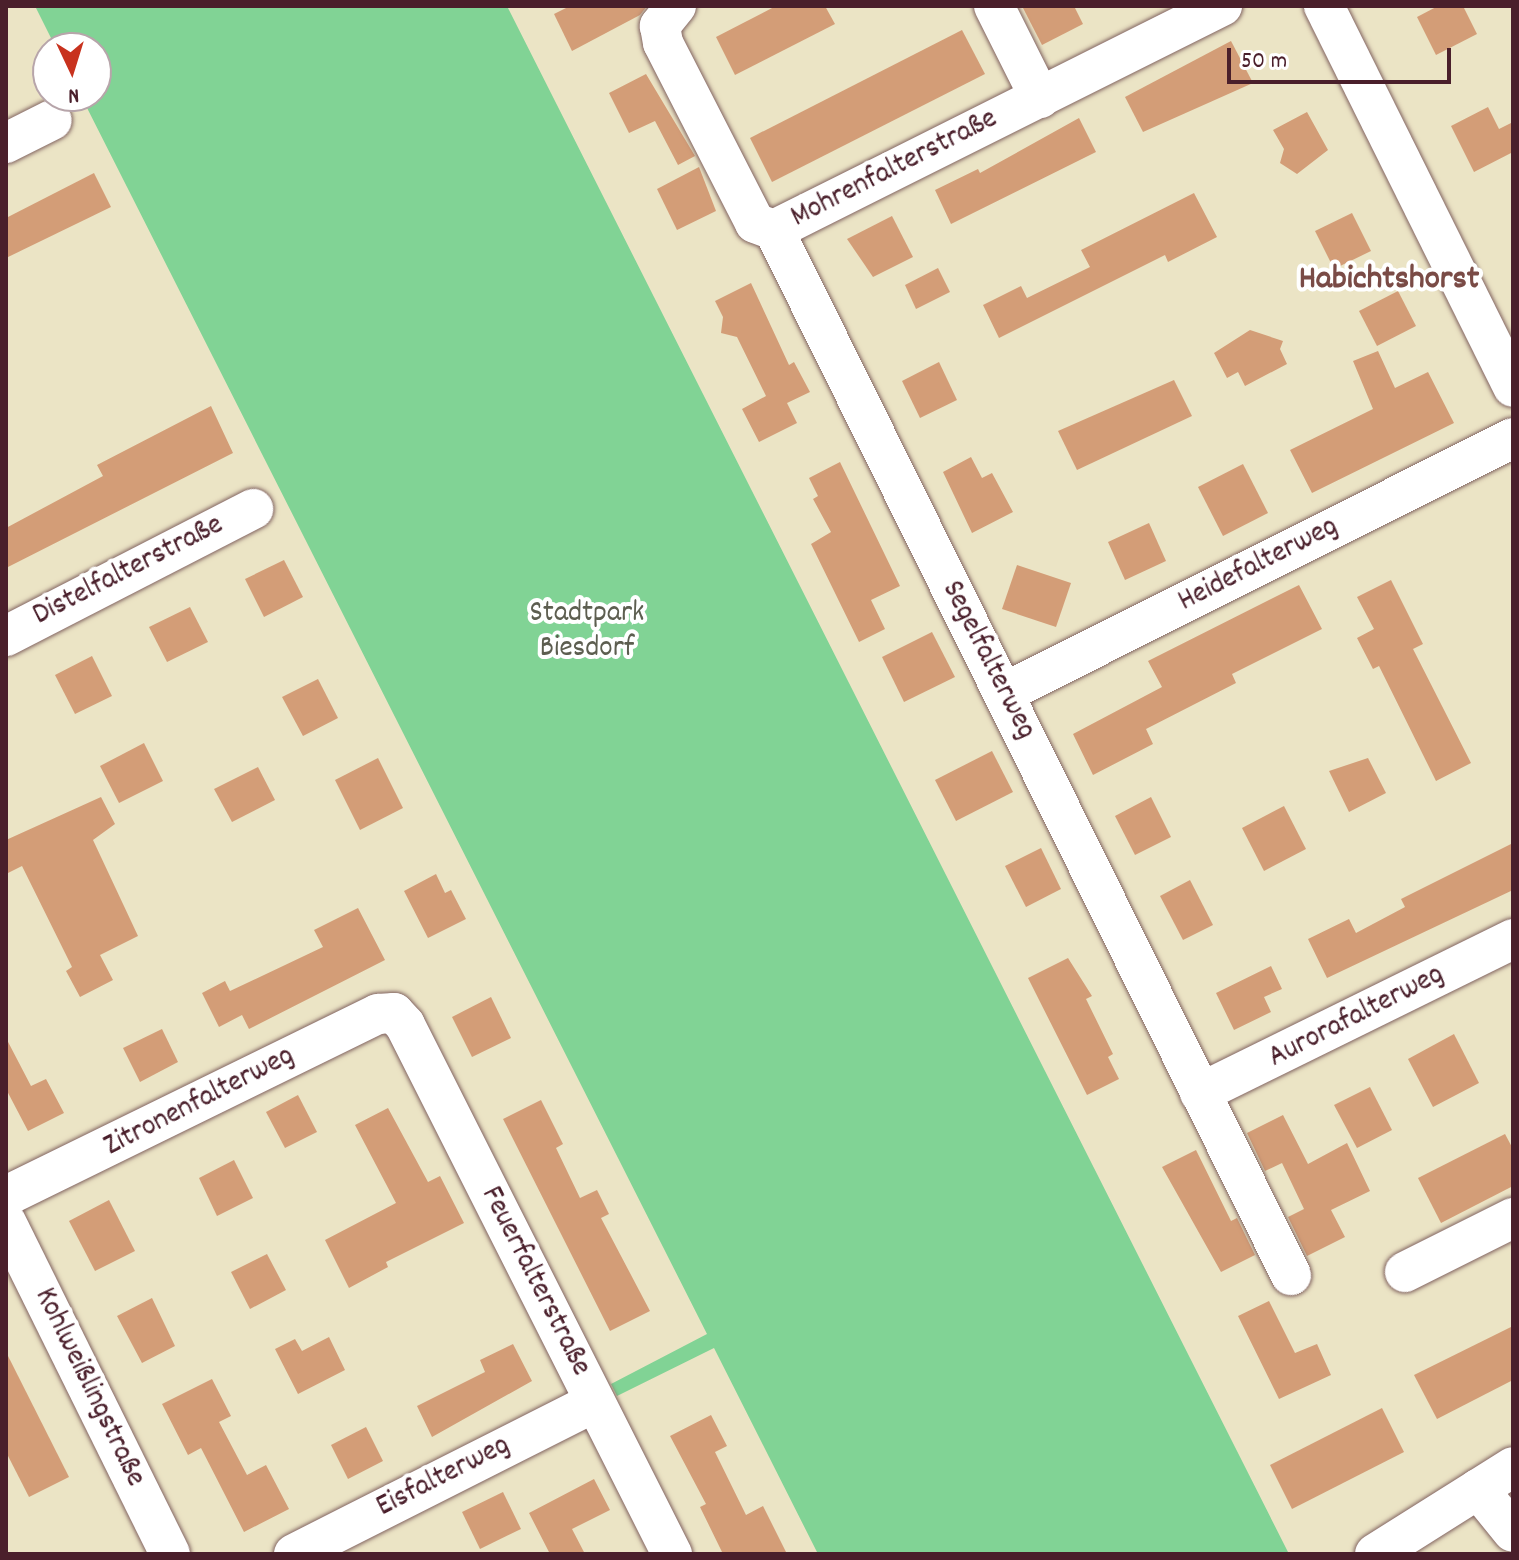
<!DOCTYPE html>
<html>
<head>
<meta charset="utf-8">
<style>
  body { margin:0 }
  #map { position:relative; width:1519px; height:1560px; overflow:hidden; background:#ebe4c5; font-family:Dekko,sans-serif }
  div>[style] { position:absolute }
  .green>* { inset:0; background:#81d395 }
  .building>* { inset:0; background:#d39d77 }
  .roads { filter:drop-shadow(0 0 2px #826461) drop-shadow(0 0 2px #826461) }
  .minor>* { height:40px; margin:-20px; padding:0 20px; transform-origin:20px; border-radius:20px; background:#fff }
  span { translate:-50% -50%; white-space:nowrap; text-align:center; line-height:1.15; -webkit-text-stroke:8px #fff; paint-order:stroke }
  .street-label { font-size:30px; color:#4a1f2b }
  .park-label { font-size:30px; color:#5d5e50 }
  .quarter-label { font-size:34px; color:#7a4b46; font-weight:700 }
  .frame { position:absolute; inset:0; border:8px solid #4a1f2b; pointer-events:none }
  .north { position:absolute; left:32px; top:32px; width:80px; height:80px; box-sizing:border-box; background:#fff; border:2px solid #b7a5aa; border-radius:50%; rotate:176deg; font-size:22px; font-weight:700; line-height:32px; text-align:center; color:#4a1f2b }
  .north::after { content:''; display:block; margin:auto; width:28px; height:36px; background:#c8321e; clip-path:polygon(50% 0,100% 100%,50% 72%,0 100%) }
  .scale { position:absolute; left:1227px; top:48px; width:224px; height:36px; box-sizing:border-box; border:4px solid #4a1f2b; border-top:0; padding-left:10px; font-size:24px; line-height:28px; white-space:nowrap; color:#4a1f2b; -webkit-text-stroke:6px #fff; paint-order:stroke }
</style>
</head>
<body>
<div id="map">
  <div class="green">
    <div style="clip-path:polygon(35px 6px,507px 6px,1289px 1554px,818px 1554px,714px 1348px,617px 1396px,611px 1384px,707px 1334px,81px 96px,96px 96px,96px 48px,56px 48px)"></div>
  </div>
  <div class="building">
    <div style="clip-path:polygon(570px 6px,647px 6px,640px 15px,572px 51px,554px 14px)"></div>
    <div style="clip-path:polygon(776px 6px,825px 6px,835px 24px,735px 75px,716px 37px)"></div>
    <div style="clip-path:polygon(1022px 6px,1074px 6px,1083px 24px,1042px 45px)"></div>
    <div style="clip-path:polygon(1438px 6px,1463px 6px,1477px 34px,1436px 55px,1417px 17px)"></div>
    <div style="clip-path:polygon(962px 30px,985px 74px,772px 182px,750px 138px)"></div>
    <div style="clip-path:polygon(1231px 41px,1253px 83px,1143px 132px,1125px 97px)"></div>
    <div style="clip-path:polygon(646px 74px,695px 156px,678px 165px,655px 121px,629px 133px,609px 93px)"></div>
    <div style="clip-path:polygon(1488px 107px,1499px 129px,1513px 122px,1513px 152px,1474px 172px,1451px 126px)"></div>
    <div style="clip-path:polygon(1307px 112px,1328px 150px,1297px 174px,1280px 163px,1284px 149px,1273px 130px)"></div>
    <div style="clip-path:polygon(1079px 118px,1096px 152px,951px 224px,935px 190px,978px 169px,980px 173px)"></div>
    <div style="clip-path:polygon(699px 167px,716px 211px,677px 230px,657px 189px)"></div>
    <div style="clip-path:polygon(94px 173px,111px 207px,6px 258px,6px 218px)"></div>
    <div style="clip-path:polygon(1194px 193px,1217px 237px,1168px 262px,1165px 255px,999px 338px,983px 305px,1021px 286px,1027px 298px,1090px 267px,1081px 250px)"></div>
    <div style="clip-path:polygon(1352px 213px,1371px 251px,1334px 269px,1315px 231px)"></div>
    <div style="clip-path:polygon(892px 216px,913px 257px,873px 277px,847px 239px)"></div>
    <div style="clip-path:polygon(938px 268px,950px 292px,916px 309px,905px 285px)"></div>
    <div style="clip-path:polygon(751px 283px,789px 365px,794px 362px,810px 392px,787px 403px,797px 423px,759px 442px,742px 409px,766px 396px,737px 337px,721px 333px,723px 317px,715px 301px)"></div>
    <div style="clip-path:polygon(1398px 291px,1416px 326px,1377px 346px,1359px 311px)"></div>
    <div style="clip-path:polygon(1250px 330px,1283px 341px,1280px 349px,1287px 364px,1245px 386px,1238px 372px,1227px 378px,1214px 353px)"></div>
    <div style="clip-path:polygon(1378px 351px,1395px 388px,1428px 372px,1454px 423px,1312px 493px,1290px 450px,1373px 409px,1353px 361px)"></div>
    <div style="clip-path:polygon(939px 362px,957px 400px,920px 418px,902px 381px)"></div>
    <div style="clip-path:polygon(1174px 380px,1192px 416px,1077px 470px,1058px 431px)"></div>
    <div style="clip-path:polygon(211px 406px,233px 453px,6px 568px,6px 528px,103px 476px,97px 465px)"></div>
    <div style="clip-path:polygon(971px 457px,982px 478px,992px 473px,1013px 512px,972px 533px,943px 472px)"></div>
    <div style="clip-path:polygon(840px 462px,900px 586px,871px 600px,885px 629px,859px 642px,811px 544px,831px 532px,813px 499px,818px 496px,809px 478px)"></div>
    <div style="clip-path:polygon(1243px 464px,1268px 513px,1223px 536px,1198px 487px)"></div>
    <div style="clip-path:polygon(1149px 523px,1166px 561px,1125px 580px,1108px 542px)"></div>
    <div style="clip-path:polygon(284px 560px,303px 597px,264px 617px,245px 579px)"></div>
    <div style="clip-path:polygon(1017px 565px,1071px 583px,1056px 627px,1002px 609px)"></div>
    <div style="clip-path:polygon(1391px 580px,1423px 644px,1413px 649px,1471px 763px,1436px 781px,1379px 666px,1373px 669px,1357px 638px,1374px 629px,1357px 597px)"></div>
    <div style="clip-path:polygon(1299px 585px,1322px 629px,1232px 674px,1236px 683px,1146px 729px,1153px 744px,1093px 775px,1073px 734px,1162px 687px,1148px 661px)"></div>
    <div style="clip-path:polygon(190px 607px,208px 642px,167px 662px,149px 627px)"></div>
    <div style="clip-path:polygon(932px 632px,955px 677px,904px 702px,882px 657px)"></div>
    <div style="clip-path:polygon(92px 656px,112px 696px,75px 714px,55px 675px)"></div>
    <div style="clip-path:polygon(318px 679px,338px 718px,303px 736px,282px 697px)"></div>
    <div style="clip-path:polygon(144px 743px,163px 781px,119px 803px,100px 766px)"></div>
    <div style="clip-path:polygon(992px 751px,1013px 792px,956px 821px,935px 780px)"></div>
    <div style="clip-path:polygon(378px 758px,403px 808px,360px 830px,335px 780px)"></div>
    <div style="clip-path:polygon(1368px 758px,1386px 793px,1349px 812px,1329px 771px)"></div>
    <div style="clip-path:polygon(258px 767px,275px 800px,232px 822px,214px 789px)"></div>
    <div style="clip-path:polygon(101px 797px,115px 824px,93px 840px,138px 936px,100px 955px,113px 980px,80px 997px,66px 971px,72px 967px,22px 866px,6px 874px,6px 840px)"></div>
    <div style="clip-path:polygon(1151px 797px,1171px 837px,1135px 855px,1115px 816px)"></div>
    <div style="clip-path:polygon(1284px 806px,1306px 849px,1264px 871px,1242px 828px)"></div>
    <div style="clip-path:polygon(1513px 843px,1513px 890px,1327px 978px,1308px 939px,1349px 919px,1356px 933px,1405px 907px,1401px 899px)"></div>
    <div style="clip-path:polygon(1041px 848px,1061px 889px,1026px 907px,1005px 866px)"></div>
    <div style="clip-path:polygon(436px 874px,445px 893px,451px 890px,466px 919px,428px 938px,404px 891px)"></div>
    <div style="clip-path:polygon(1190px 880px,1213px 925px,1183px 940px,1160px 896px)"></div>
    <div style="clip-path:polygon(358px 908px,385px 960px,249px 1029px,242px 1015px,219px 1027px,202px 993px,225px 981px,230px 991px,323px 947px,314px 930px)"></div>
    <div style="clip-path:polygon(1068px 958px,1092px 996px,1086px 999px,1113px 1054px,1108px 1057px,1119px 1079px,1087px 1095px,1028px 978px)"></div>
    <div style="clip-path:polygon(1271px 966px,1282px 989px,1264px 997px,1271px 1012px,1234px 1030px,1216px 993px)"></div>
    <div style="clip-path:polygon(491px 997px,511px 1038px,472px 1057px,452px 1017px)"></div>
    <div style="clip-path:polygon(162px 1029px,178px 1062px,140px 1082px,123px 1048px)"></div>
    <div style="clip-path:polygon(1454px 1034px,1479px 1083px,1433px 1107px,1408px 1059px)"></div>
    <div style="clip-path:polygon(6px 1038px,31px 1086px,46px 1079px,64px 1113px,28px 1131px,6px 1089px)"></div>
    <div style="clip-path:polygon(1370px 1087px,1392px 1130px,1357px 1148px,1334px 1105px)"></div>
    <div style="clip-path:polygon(298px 1095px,317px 1132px,285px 1148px,266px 1112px)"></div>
    <div style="clip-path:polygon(541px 1100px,563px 1144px,556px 1148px,580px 1198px,597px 1190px,609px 1214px,601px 1218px,650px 1311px,610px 1331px,503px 1119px)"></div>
    <div style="clip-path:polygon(388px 1108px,428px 1182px,440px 1176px,464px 1223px,386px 1262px,388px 1267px,349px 1288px,325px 1240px,396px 1203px,355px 1125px)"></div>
    <div style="clip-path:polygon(1283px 1115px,1308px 1164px,1347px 1143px,1370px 1191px,1331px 1210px,1345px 1237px,1307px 1256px,1288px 1217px,1304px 1209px,1282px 1163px,1265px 1171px,1247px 1133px)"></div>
    <div style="clip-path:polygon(1505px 1134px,1513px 1149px,1513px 1186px,1441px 1223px,1418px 1178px)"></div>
    <div style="clip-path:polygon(1196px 1150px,1231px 1221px,1237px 1218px,1255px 1255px,1221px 1272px,1162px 1167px)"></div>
    <div style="clip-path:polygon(234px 1160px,253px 1198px,217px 1216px,199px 1178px)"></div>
    <div style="clip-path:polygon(109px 1200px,135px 1251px,95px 1271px,69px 1221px)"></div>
    <div style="clip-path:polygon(267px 1254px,286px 1290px,250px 1309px,231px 1272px)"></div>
    <div style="clip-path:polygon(152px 1298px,175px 1346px,142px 1363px,117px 1316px)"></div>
    <div style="clip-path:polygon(1269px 1301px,1295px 1353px,1317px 1344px,1331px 1375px,1279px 1399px,1238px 1316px)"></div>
    <div style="clip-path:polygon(1513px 1326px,1513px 1380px,1437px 1419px,1414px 1375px)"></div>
    <div style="clip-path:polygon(329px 1337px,345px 1370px,298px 1394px,275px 1349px,295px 1339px,302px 1351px)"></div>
    <div style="clip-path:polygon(513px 1344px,532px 1381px,432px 1437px,417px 1406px,485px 1372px,480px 1360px)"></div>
    <div style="clip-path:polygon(6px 1352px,69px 1477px,29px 1497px,6px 1452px)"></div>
    <div style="clip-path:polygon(212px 1379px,231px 1416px,219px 1422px,247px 1475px,266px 1465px,289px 1509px,244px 1532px,201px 1448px,188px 1455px,162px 1404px)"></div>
    <div style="clip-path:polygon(1382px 1408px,1404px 1452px,1292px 1509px,1270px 1465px)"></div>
    <div style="clip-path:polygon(711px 1415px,727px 1446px,715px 1452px,746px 1515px,763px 1506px,787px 1554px,723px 1554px,700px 1507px,706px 1504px,670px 1436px)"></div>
    <div style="clip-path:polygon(366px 1427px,383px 1461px,348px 1479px,331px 1445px)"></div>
    <div style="clip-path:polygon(594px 1479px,610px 1510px,572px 1529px,585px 1554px,550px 1554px,529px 1513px)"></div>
    <div style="clip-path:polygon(503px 1492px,521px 1529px,480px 1549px,462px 1512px)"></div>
  </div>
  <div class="roads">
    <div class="minor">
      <div style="left:676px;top:6px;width:26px;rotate:129deg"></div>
      <div style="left:660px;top:26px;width:17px;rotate:80deg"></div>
      <div style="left:663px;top:43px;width:202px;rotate:62.9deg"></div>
      <div style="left:755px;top:223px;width:20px;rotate:20deg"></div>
      <div style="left:774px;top:230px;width:501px;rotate:-26.57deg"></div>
      <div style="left:994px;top:6px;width:103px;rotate:63.4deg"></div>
      <div style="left:1324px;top:6px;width:425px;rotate:63.6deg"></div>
      <div style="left:6px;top:143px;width:51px;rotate:-26.6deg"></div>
      <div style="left:774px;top:230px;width:1166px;rotate:63.68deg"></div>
      <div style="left:6px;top:636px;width:278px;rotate:-27.2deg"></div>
      <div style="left:1004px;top:693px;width:569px;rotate:-26.61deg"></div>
      <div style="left:1200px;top:1093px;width:349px;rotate:-26.2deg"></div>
      <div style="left:6px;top:1196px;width:414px;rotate:-26.1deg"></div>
      <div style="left:378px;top:1014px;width:16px;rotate:-4deg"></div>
      <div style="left:394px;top:1013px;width:16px;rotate:47deg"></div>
      <div style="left:405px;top:1025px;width:593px;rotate:63.22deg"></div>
      <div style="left:6px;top:1222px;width:370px;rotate:63.7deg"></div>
      <div style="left:1405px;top:1272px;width:121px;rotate:-26.6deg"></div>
      <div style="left:1478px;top:1489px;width:55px;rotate:50.9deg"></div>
      <div style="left:294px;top:1554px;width:337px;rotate:-26.8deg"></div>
      <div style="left:1375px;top:1554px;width:163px;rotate:-32.2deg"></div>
    </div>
  </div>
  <div class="street-label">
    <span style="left:895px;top:170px;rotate:-27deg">Mohrenfalterstraße</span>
    <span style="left:1259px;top:566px;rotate:-27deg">Heidefalterweg</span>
    <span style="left:129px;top:572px;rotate:-27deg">Distelfalterstraße</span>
    <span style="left:987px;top:661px;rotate:63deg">Segelfalterweg</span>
    <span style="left:1357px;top:1018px;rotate:-27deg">Aurorafalterweg</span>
    <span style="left:200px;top:1103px;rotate:-27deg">Zitronenfalterweg</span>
    <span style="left:534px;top:1282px;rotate:63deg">Feuerfalterstraße</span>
    <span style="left:88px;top:1388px;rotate:64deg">Kohlweißlingstraße</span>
    <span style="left:444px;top:1478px;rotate:-27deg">Eisfalterweg</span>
  </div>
  <div class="park-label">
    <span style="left:587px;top:632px">Stadtpark<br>Biesdorf</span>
  </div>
  <div class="quarter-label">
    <span style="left:1389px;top:281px">Habichtshorst</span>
  </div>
  <div class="frame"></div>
  <div class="north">N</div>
  <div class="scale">50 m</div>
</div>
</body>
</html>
